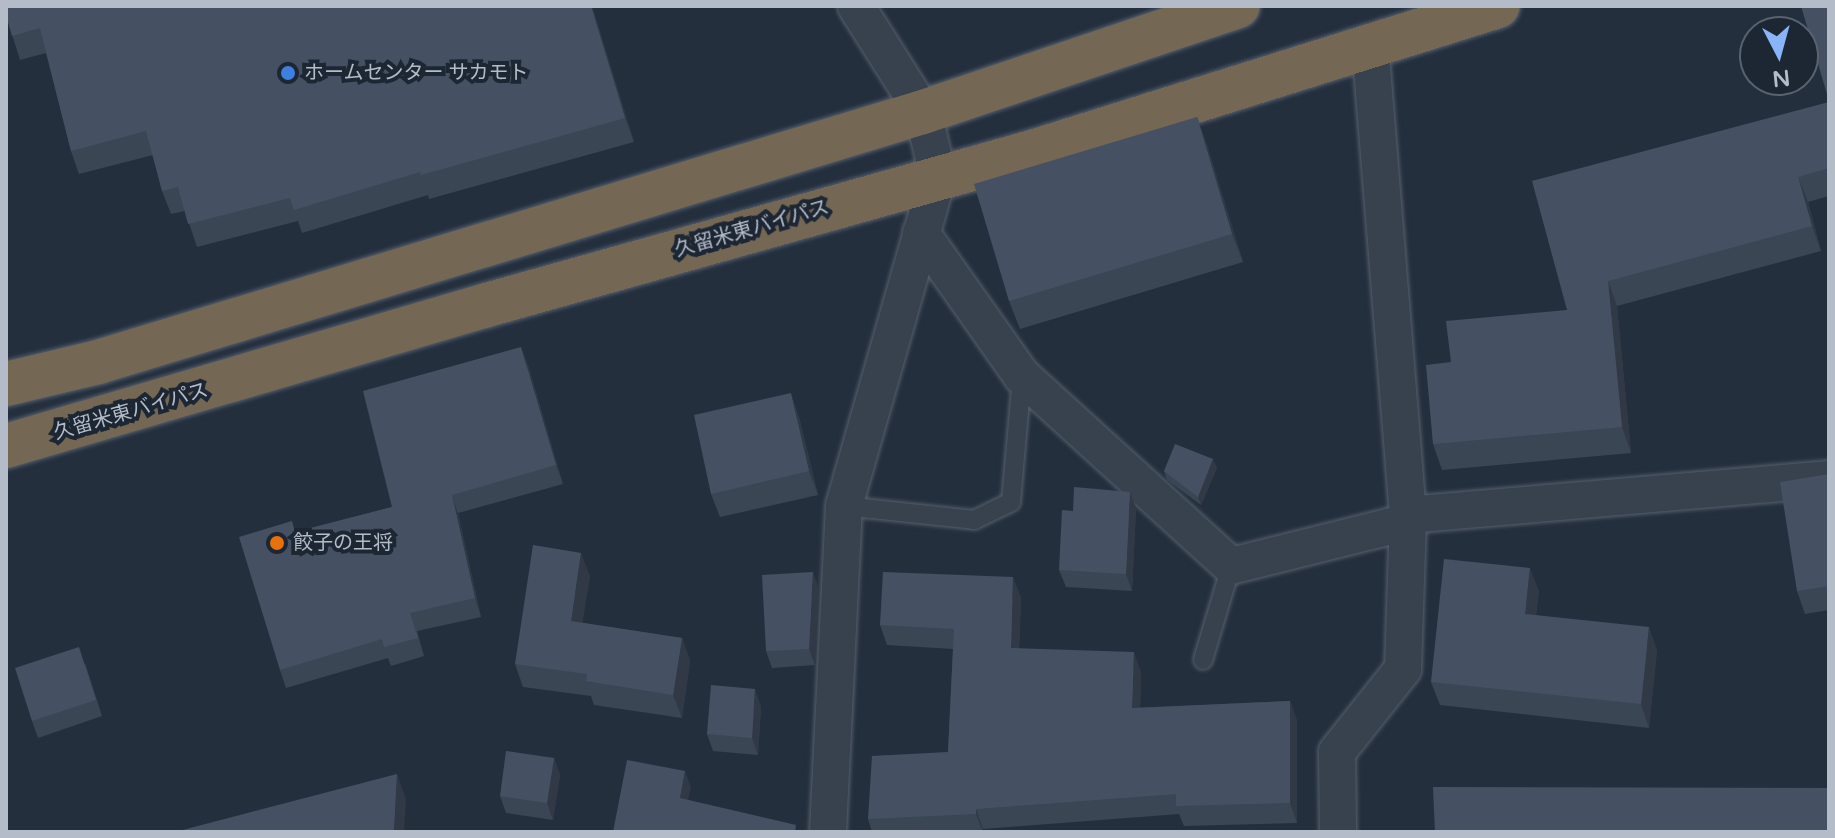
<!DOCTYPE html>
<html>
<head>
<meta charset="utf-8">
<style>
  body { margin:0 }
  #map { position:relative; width:1835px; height:838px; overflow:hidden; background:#242f3e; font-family:"Varela Round","Noto Sans JP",sans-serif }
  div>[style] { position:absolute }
  .roads { filter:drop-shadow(0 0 2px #565f6c) drop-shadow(0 0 2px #565f6c) }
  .lane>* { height:18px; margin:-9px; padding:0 9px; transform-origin:9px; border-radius:9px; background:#38414e }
  .street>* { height:36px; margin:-18px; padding:0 18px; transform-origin:18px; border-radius:18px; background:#38414e }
  .highway>* { height:44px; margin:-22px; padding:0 22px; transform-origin:22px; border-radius:22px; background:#746855 }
  .wall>* { inset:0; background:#3b4654 }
  .shaded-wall>* { inset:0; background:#303945 }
  .building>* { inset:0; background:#455162 }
  .dots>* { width:22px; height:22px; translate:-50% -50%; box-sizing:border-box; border:4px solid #1d2633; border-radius:50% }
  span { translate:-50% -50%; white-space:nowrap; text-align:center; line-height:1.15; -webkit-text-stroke:8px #1d2633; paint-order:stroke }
  .poi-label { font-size:20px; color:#b4bcc9 }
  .left { translate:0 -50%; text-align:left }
  .street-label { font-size:20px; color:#b4bcc9 }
  .frame { position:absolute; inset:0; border:8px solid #b4bcc9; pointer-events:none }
  .north { position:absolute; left:1739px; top:16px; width:80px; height:80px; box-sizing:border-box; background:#1d2633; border:2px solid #59626f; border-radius:50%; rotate:174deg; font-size:22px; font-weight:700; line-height:32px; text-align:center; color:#b4bcc9 }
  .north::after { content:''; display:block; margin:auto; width:28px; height:36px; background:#8ab4f8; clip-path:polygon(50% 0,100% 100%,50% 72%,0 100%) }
</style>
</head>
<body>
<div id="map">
  <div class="roads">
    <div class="lane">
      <div style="left:844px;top:506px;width:131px;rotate:6.1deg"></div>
      <div style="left:974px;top:520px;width:41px;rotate:-25.9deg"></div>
      <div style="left:1011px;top:502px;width:126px;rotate:-85deg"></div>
      <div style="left:1203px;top:660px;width:98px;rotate:-73.4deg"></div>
    </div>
    <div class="street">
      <div style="left:921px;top:233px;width:175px;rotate:54.8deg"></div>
      <div style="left:1022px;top:376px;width:282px;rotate:42.3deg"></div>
      <div style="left:1231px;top:566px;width:182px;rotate:-14deg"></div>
      <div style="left:1408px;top:515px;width:423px;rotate:-4.9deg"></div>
      <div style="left:828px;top:832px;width:326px;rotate:-87.2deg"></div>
      <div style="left:844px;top:506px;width:343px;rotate:-74.1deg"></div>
      <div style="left:938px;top:176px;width:66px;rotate:-103.2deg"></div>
      <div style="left:923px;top:112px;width:125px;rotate:-122.3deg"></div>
      <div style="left:1338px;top:832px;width:80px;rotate:-90.7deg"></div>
      <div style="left:1337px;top:752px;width:106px;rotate:-51.5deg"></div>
      <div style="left:1403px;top:669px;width:154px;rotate:-88.1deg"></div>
      <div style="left:1408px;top:515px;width:472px;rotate:-94.6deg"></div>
    </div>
    <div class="highway">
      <div style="left:6px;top:384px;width:95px;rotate:-13.4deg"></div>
      <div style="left:98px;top:362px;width:862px;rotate:-16.86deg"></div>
      <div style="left:923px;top:112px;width:332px;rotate:-18.6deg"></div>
      <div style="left:6px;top:446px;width:501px;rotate:-16.34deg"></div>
      <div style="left:487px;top:305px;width:563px;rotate:-15.67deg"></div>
      <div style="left:1029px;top:153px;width:491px;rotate:-17.4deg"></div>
    </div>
  </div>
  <div class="wall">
    <div style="clip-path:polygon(592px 6px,634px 142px,429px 199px,428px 195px,302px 233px,298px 221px,197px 247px,185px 211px,171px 214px,162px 191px,153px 155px,79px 174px,71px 151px,46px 53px,20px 60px,6px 15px)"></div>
    <div style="clip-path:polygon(1829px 102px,1829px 196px,1808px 202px,1821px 251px,1617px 306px,1631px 453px,1442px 470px,1433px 444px,1451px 362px,1567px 310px)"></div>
    <div style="clip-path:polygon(1197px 117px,1207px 145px,1243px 262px,1020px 329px,1009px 301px)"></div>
    <div style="clip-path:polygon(528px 365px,563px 484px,458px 513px,481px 617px,417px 631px,424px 656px,391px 666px,388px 658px,286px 688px,280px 670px,296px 532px,392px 507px)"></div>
    <div style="clip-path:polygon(799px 417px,818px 495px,720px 517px,711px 494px)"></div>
    <div style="clip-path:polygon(1217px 468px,1201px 505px,1167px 480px,1164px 471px)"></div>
    <div style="clip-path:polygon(1829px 474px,1829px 610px,1805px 614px,1797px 591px)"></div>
    <div style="clip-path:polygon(1136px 508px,1132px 591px,1066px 587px,1059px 570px)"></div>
    <div style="clip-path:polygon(590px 576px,582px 623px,682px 638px,690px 661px,682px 718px,594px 705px,591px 696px,523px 687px,515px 664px)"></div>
    <div style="clip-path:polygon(819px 589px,815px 665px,772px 668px,766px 651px)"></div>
    <div style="clip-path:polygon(1539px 591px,1536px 615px,1657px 650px,1649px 728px,1440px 705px,1431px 682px)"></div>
    <div style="clip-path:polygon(1021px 597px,1019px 649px,1141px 672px,1140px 708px,1290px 701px,1297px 721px,1297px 823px,1184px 826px,1179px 814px,983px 829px,983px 832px,872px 832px,868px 819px,948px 752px,953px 649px,887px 645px,880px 625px)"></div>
    <div style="clip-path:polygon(85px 663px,102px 716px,38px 738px,32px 721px)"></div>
    <div style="clip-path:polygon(761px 706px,758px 755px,713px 751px,707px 734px)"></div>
    <div style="clip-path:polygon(554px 758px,560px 775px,553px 820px,506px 813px,500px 796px)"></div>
  </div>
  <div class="shaded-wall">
    <div style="clip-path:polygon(591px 6px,592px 6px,634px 142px,625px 118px)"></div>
    <div style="clip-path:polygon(1197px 117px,1207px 145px,1243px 262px,1232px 234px)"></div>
    <div style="clip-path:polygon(1798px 177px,1808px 202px,1821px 251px,1812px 226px)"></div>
    <div style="clip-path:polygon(1608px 281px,1617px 306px,1631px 453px,1622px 427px)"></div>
    <div style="clip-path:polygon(521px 347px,528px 365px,563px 484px,556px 465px)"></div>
    <div style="clip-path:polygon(791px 393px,799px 417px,818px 495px,809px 471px)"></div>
    <div style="clip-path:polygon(1213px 459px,1217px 468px,1201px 505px,1198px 497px)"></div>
    <div style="clip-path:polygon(1130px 492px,1136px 508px,1132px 591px,1126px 574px)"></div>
    <div style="clip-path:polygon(452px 495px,458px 513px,481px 617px,475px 598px)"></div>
    <div style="clip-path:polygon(581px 553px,590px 576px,579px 644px,571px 621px)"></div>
    <div style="clip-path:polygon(1530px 568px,1539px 591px,1533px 637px,1525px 614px)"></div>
    <div style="clip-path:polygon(813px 572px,819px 589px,815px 665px,809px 649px)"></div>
    <div style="clip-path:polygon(1013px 577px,1021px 597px,1018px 668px,1011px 648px)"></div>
    <div style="clip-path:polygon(1649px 627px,1657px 650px,1649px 728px,1641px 704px)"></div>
    <div style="clip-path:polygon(682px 638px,690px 661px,682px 718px,673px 695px)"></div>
    <div style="clip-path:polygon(1134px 652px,1141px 672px,1140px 728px,1132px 708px)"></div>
    <div style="clip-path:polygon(755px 689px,761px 706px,758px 755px,752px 738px)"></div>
    <div style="clip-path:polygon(1290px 701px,1297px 721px,1297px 823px,1290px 803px)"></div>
    <div style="clip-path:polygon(554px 758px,560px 775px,553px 820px,547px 803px)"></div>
    <div style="clip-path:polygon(685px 771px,691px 787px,685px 814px,680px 798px)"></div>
    <div style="clip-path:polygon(397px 774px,406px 799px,404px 832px,394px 832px)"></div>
    <div style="clip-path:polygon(976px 809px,983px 829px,983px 832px,976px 814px)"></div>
  </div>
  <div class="building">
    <div style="clip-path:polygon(6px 6px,591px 6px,625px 118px,421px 175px,420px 172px,294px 210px,290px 198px,188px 224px,178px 187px,162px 191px,146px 131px,71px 151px,40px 28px,12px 36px,6px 15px)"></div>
    <div style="clip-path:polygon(1801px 6px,1829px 6px,1829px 101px)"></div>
    <div style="clip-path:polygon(1829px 102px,1829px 168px,1798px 177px,1812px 226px,1608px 281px,1622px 427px,1433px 444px,1426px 365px,1451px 362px,1446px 321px,1567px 310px,1532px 181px)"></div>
    <div style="clip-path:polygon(1197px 117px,1232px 234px,1009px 301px,974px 184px)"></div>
    <div style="clip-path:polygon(521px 347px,556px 465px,452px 495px,475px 598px,410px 613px,418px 638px,384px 647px,382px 639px,280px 670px,239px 537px,292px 521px,295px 532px,392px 507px,363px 391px)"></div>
    <div style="clip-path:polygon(791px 393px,809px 471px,711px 494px,694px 415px)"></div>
    <div style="clip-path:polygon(1175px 444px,1213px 459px,1198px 497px,1164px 471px)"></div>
    <div style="clip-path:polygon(1829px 474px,1829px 586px,1797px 591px,1780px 482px)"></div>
    <div style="clip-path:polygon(1074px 487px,1130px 492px,1126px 574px,1059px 570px,1062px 510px,1073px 511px)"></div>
    <div style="clip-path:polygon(533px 545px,581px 553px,571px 621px,682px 638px,673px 695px,586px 681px,587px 674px,515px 664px)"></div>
    <div style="clip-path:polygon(1444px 559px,1530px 568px,1525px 614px,1649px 627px,1641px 704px,1431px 682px)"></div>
    <div style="clip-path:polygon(813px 572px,809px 649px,766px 651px,762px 575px)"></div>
    <div style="clip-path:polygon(883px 572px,1013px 577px,1011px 648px,1134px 652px,1132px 708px,1290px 701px,1290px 803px,1176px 806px,1176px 794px,976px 809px,976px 814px,868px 819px,872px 756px,948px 752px,954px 629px,880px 625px)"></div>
    <div style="clip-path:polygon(79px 647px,96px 700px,32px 721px,15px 668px)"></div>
    <div style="clip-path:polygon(711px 685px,755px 689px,752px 738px,707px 734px)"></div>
    <div style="clip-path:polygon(506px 751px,554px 758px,547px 803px,500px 796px)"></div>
    <div style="clip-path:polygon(627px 760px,685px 771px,680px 798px,796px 825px,795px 832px,613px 832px)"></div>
    <div style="clip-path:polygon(397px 774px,394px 832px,175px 832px)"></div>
    <div style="clip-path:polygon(1433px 787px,1829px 788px,1829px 832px,1435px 832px)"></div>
  </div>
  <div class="dots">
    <div style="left:288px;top:73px;background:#3f7fe0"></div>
    <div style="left:277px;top:543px;background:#e8710a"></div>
  </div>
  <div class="poi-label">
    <span class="left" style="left:304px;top:73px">ホームセンター サカモト</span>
    <span class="left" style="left:293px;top:543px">餃子の王将</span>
  </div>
  <div class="street-label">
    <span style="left:752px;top:229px;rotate:-16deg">久留米東バイパス</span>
    <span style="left:131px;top:412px;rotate:-16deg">久留米東バイパス</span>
  </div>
  <div class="frame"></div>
  <div class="north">N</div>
</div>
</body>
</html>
